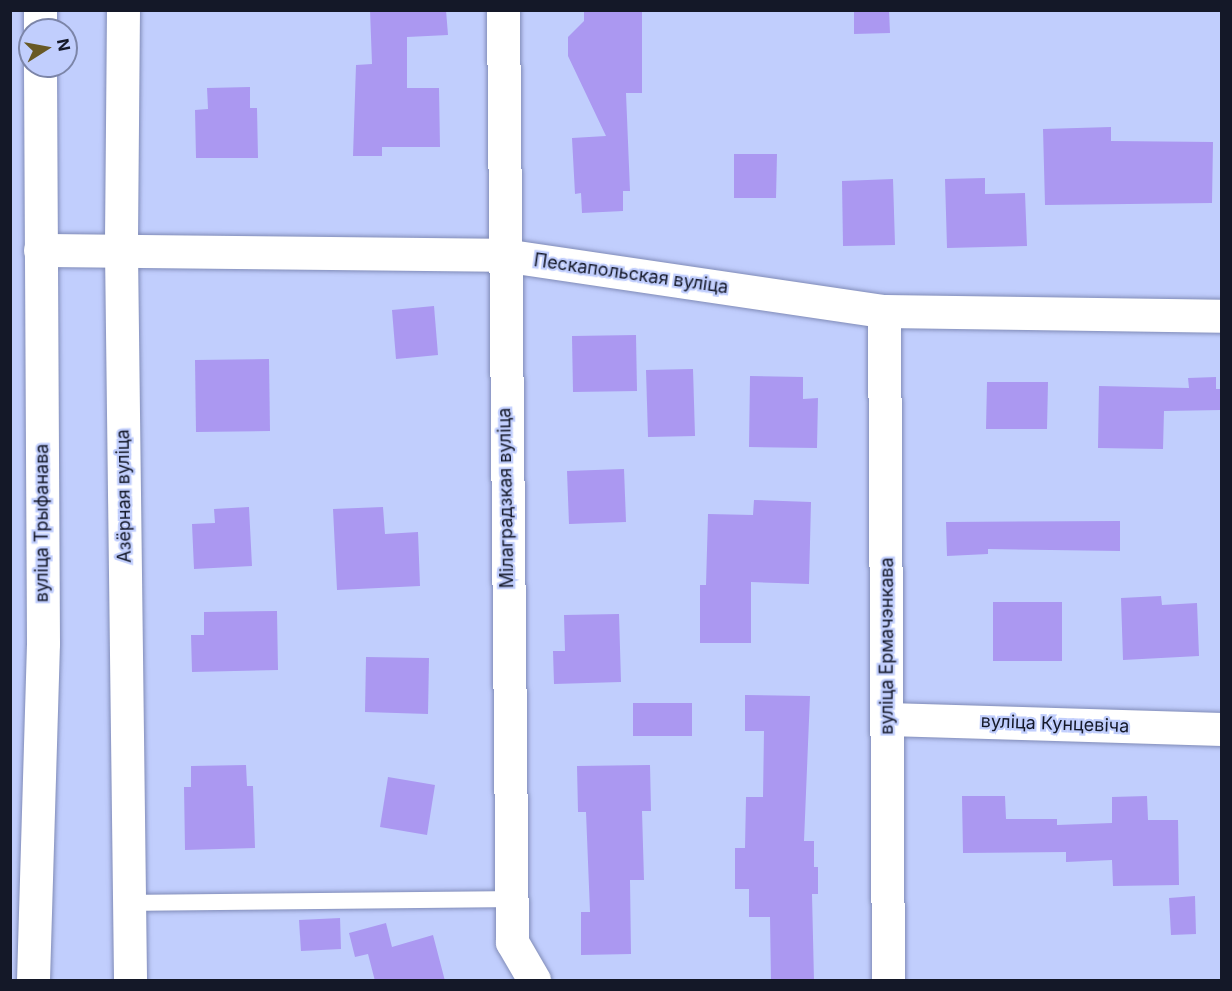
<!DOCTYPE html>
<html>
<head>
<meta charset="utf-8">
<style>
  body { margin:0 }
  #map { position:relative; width:1232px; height:991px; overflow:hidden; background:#c1cefd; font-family:Inter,sans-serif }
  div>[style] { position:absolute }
  .building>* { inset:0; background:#ab98f1 }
  .roads { filter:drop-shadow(0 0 2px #808bb7) drop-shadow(0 0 2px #808bb7) }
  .service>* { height:16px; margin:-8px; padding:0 8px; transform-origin:8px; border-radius:8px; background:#fff }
  .minor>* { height:33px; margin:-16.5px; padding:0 16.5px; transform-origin:16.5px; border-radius:16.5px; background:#fff }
  .tertiary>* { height:33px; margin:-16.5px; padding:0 16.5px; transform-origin:16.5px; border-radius:16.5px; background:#fff }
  span { translate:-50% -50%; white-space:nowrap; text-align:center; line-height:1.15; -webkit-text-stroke:4.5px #c1cefd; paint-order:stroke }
  .street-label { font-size:18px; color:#141828 }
  .frame { position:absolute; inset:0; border:12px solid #141828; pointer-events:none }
  .north { position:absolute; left:18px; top:18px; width:60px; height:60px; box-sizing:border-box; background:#c1cefd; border:2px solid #7c85a8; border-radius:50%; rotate:79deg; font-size:16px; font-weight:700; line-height:24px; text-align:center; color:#141828 }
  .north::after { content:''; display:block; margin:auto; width:21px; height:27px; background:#685926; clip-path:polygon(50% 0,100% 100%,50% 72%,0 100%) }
</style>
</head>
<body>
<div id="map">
  <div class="building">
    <div style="clip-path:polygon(370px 10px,446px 10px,448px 35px,407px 37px,407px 88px,439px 88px,440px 147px,382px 147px,382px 156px,353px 156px,356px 65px,372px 64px)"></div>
    <div style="clip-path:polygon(584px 10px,642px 10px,642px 93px,626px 93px,630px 191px,623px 191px,623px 211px,582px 213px,581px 193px,575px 194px,572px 138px,606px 136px,568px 56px,568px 37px,584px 21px)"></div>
    <div style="clip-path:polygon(854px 10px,889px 10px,890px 33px,854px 34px)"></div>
    <div style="clip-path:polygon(250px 87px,250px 108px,257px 108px,258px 158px,196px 158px,195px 110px,208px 109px,207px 88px)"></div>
    <div style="clip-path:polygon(1111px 127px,1111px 141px,1213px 142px,1212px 203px,1045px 205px,1043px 129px)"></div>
    <div style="clip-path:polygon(734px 154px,777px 154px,776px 198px,734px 198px)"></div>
    <div style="clip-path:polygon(985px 178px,985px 194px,1025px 193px,1027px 246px,947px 248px,945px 179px)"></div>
    <div style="clip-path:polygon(893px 179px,895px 245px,843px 246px,842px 181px)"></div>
    <div style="clip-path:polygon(434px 306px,438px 355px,396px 359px,392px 310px)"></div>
    <div style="clip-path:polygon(636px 335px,637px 391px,573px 392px,572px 336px)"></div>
    <div style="clip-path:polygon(269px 359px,270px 431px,196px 432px,195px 360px)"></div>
    <div style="clip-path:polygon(693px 369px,695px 436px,648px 437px,646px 370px)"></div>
    <div style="clip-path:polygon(750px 376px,803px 377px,803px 399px,818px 398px,817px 448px,749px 447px)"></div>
    <div style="clip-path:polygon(1216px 377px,1216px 389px,1221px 389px,1221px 410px,1164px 411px,1163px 449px,1098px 448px,1099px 386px,1189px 388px,1188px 378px)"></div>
    <div style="clip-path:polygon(987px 382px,1048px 382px,1047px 429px,986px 429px)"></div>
    <div style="clip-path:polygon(624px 469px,626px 522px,569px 524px,567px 471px)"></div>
    <div style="clip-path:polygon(754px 500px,811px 502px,809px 584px,751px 582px,751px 643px,700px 643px,700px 585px,706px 585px,708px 514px,753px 515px)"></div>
    <div style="clip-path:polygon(249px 507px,252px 566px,194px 569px,192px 524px,215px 523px,214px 509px)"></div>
    <div style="clip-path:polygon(383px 507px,385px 534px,418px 532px,420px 586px,337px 590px,333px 509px)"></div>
    <div style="clip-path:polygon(1120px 521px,1120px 551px,988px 549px,988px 554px,947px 556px,946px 522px)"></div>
    <div style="clip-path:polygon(1161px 596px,1162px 605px,1197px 603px,1199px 656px,1123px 660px,1121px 598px)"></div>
    <div style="clip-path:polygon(993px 602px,1062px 602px,1062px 661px,993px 661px)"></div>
    <div style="clip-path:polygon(277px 611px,278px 670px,192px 672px,191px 635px,204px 635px,204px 612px)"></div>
    <div style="clip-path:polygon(619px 614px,621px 682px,554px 684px,553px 651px,565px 651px,564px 615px)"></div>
    <div style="clip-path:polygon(366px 657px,429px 658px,428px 714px,365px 712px)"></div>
    <div style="clip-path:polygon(745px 695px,810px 696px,804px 841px,814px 841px,814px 867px,818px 867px,818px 894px,812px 894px,814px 981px,771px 981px,770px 917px,749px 917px,749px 889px,735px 889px,735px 848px,745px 848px,746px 797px,763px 797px,764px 731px,745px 731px)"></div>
    <div style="clip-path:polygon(633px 703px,692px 703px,692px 736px,633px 736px)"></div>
    <div style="clip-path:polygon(246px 765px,247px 786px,253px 786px,255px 848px,185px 850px,184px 787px,191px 787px,191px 766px)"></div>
    <div style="clip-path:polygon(650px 765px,651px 811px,642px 811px,644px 880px,630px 880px,631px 954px,581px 955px,581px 912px,590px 912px,586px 812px,578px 812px,577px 766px)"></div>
    <div style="clip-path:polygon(388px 777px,435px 785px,427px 835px,380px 827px)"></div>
    <div style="clip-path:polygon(962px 796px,1005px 796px,1006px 819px,1057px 819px,1057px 825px,1112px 823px,1112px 797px,1147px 796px,1148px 820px,1178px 820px,1179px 885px,1113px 886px,1112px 860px,1066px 862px,1066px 852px,963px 853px)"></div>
    <div style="clip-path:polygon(1195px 896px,1196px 934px,1171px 935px,1169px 898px)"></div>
    <div style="clip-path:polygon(340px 918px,341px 949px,301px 951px,299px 920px)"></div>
    <div style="clip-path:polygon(386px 923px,392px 947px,433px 935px,445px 981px,375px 981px,368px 954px,355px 957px,349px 933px)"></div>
  </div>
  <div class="roads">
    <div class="service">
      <div style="left:128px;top:903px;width:384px;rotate:-0.6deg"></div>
    </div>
    <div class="minor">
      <div style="left:123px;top:10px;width:241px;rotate:90.5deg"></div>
      <div style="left:121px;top:251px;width:729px;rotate:89.29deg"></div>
      <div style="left:503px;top:10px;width:932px;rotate:89.45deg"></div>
      <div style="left:512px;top:942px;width:44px;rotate:59.9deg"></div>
      <div style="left:40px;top:250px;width:463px;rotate:0.6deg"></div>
      <div style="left:503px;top:255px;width:385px;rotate:8.4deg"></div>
      <div style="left:884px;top:311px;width:338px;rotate:0.8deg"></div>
      <div style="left:884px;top:311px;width:669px;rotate:89.66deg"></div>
      <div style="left:888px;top:719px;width:334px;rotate:1.7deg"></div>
    </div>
    <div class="tertiary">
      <div style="left:40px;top:30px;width:20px;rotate:-90deg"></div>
      <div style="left:33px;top:980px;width:337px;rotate:-88.3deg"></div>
      <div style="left:43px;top:643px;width:577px;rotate:-90.3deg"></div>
    </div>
  </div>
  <div class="street-label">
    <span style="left:631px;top:274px;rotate:8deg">Пескапольская вуліца</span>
    <span style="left:124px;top:496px;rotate:-91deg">Азёрная вуліца</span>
    <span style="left:506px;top:498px;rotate:-91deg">Мілаградзкая вуліца</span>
    <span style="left:42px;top:523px;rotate:-90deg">вуліца Трыфанава</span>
    <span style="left:887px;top:646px;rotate:-90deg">вуліца Ермачэнкава</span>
    <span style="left:1055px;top:724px;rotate:2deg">вуліца Кунцевіча</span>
  </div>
  <div class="frame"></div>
  <div class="north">N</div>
</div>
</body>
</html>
